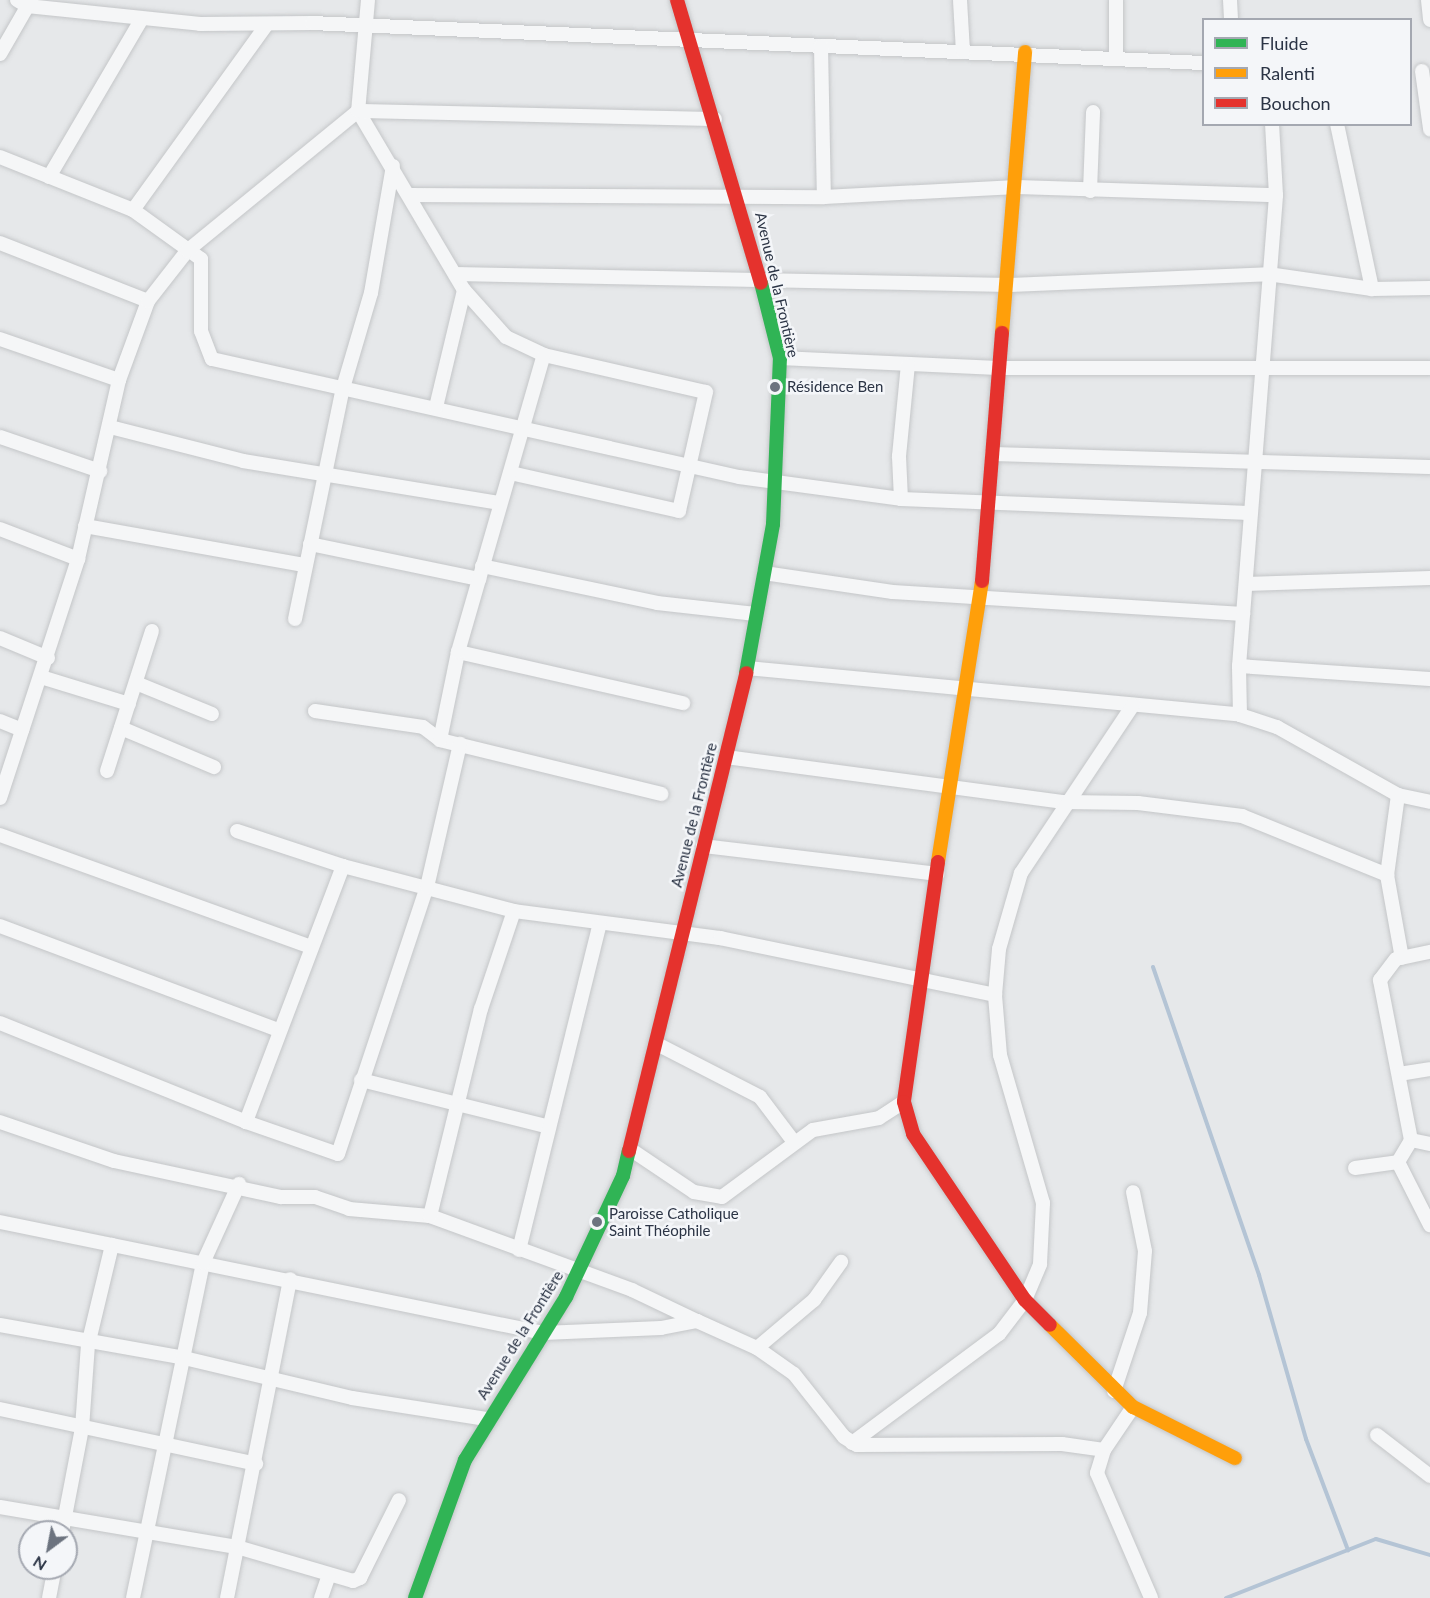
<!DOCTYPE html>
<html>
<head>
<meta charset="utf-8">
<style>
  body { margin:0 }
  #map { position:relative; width:1430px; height:1598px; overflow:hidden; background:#e6e8ea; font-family:Lato,sans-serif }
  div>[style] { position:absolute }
  .stream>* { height:4px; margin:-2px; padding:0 2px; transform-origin:2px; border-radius:2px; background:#b4c4d5 }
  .roads { filter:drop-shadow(0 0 2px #c4c6c8) drop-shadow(0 0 2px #c4c6c8) }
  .street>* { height:14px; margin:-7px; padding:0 7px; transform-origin:7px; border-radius:7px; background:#f5f6f7 }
  .fast>* { height:14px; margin:-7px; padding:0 7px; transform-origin:7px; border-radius:7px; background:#30b455 }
  .slow>* { height:14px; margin:-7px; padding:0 7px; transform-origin:7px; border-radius:7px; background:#ff9f0a }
  .jam>* { height:14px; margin:-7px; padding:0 7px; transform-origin:7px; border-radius:7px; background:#e5322d }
  .dots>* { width:16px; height:16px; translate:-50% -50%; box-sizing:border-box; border:3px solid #f4f6f9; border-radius:50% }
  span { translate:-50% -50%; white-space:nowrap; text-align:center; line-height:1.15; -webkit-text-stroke:5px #f4f6f9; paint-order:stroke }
  .street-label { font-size:15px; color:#2b3445 }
  .poi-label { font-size:15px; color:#2b3445 }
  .left { translate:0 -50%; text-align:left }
  .legend { position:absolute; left:1202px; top:18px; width:210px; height:108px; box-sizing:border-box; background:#f4f6f9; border:2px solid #a4a8b1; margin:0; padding:8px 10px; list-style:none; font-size:18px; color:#2b3445 }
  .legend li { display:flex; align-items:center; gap:12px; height:30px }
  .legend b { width:30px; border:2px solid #a4a8b1 }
  .north { position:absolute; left:18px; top:1520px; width:60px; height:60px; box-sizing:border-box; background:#f4f6f9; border:2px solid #a4a8b1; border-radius:50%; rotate:212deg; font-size:16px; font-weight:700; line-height:24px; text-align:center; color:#2b3445 }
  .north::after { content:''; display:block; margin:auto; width:21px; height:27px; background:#6c737f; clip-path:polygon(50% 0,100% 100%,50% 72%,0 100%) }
</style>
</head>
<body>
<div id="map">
  <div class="stream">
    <div style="left:1153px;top:967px;width:326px;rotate:71deg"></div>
    <div style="left:1259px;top:1275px;width:171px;rotate:74deg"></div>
    <div style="left:1306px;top:1439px;width:119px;rotate:69.3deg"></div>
    <div style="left:1226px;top:1598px;width:161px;rotate:-21.5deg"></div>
    <div style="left:1376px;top:1539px;width:56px;rotate:16.5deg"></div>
  </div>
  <div class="roads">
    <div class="street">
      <div style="left:17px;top:0;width:12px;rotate:31deg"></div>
      <div style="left:27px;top:6px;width:174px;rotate:5.9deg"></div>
      <div style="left:200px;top:24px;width:112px;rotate:-0.5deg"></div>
      <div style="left:312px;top:23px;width:893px;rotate:2.57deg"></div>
      <div style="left:368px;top:0;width:111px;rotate:95.1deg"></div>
      <div style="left:358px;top:111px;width:208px;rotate:59.4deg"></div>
      <div style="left:464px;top:290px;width:63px;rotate:48.2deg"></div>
      <div style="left:506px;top:337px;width:42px;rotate:25.3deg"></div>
      <div style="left:544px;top:355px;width:166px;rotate:12.9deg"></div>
      <div style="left:706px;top:392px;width:122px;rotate:102.8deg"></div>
      <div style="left:679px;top:511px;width:173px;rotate:-167.3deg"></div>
      <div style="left:960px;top:0;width:52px;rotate:86.7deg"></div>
      <div style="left:1230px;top:0;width:20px;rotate:87deg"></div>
      <div style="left:1428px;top:0;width:20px;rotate:84deg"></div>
      <div style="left:821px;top:46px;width:151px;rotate:88.9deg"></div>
      <div style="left:0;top:54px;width:62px;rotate:-60.1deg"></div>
      <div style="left:1116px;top:58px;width:58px;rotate:-90deg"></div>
      <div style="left:1422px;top:71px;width:59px;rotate:82.1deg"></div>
      <div style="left:1337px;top:124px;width:169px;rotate:78deg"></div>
      <div style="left:0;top:157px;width:143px;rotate:21.7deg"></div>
      <div style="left:133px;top:210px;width:84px;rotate:35.8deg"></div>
      <div style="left:201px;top:259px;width:72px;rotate:90deg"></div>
      <div style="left:201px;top:331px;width:30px;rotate:69deg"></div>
      <div style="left:212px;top:359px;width:540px;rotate:12.62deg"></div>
      <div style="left:739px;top:477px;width:163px;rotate:7.7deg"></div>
      <div style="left:901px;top:499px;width:350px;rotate:2.3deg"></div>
      <div style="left:49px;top:177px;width:182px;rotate:-59.6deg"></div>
      <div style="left:1090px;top:191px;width:79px;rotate:-87.8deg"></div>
      <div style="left:409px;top:195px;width:415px;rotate:0.3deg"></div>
      <div style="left:824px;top:197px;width:193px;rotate:-3deg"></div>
      <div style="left:1017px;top:187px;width:259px;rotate:1.8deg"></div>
      <div style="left:133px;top:210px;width:229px;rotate:-54.2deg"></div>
      <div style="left:0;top:243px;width:159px;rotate:21.4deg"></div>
      <div style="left:455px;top:274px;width:555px;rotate:1.14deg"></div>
      <div style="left:1010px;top:285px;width:258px;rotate:-2.4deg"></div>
      <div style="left:1268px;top:274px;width:105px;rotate:8.2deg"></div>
      <div style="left:1372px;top:289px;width:58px;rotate:-1deg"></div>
      <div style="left:0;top:339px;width:126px;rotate:19deg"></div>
      <div style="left:780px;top:358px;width:218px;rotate:2.6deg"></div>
      <div style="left:998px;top:368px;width:432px"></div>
      <div style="left:436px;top:407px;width:120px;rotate:-76.5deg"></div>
      <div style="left:110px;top:427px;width:137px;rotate:14.3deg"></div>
      <div style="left:243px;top:461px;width:259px;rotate:9.3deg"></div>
      <div style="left:0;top:437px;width:106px;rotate:18.8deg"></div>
      <div style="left:992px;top:454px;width:438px;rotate:1.7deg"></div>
      <div style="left:901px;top:499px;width:43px;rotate:-92.7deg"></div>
      <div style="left:899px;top:456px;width:91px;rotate:-84.4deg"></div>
      <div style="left:85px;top:526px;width:221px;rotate:10.1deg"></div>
      <div style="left:0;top:529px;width:84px;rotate:21deg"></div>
      <div style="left:310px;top:544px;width:173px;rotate:11.7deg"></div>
      <div style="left:482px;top:566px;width:179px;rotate:11.9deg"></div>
      <div style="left:657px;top:603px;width:99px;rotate:6.4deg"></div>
      <div style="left:764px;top:573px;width:130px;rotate:8.4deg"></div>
      <div style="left:893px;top:592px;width:351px;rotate:3.6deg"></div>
      <div style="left:1246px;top:584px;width:184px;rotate:-1.9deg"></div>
      <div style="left:295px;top:619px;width:236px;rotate:-78.3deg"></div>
      <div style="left:343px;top:388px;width:99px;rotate:-73.6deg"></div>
      <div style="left:371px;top:293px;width:129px;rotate:-80.2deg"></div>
      <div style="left:0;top:638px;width:52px;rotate:22.6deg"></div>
      <div style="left:458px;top:652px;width:231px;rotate:12.8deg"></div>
      <div style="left:1239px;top:666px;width:191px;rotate:3.9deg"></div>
      <div style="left:747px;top:668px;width:495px;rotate:5.4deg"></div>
      <div style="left:1240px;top:715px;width:39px;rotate:18deg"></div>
      <div style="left:1277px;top:727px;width:139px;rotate:29.3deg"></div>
      <div style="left:1398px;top:795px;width:33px;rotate:12deg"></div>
      <div style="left:41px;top:677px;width:92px;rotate:17.1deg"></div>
      <div style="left:136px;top:683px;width:82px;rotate:22.2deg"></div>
      <div style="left:315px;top:711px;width:109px;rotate:8.4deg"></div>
      <div style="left:423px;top:727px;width:21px;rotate:37deg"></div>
      <div style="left:440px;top:740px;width:228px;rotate:13.7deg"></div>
      <div style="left:1240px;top:715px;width:49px;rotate:-91.2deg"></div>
      <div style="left:1239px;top:666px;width:472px;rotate:-85.5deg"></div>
      <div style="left:1276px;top:195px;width:71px;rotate:-93.2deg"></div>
      <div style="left:0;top:721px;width:24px;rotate:22deg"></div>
      <div style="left:121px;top:728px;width:101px;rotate:22.8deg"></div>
      <div style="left:440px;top:740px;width:90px;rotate:-78.4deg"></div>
      <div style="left:458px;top:652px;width:309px;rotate:-73.9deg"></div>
      <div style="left:726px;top:757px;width:341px;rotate:7.6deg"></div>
      <div style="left:1064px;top:802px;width:74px;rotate:0.8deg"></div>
      <div style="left:1138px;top:803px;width:105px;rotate:7.1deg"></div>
      <div style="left:1242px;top:816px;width:157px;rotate:22.1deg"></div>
      <div style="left:107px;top:771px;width:147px;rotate:-72.2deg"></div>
      <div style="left:1398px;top:795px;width:81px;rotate:97.8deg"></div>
      <div style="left:1387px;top:875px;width:84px;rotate:79.8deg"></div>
      <div style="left:0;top:798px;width:251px;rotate:-71.9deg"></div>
      <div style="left:78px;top:559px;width:184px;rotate:-77.1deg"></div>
      <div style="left:119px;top:380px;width:84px;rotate:-69.8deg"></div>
      <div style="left:148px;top:301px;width:63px;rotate:-52deg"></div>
      <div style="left:187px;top:251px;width:221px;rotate:-39.3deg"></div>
      <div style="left:358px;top:111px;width:357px;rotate:1.3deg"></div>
      <div style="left:237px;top:831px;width:112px;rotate:18.3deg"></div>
      <div style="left:343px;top:866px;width:177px;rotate:14.7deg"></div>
      <div style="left:514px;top:911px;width:208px;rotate:7.5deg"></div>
      <div style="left:720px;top:938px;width:281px;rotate:11.7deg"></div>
      <div style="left:0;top:835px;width:331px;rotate:19.8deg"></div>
      <div style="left:703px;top:846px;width:236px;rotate:6.8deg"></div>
      <div style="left:343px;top:866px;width:274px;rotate:110.8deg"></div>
      <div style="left:246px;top:1122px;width:97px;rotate:19.2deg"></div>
      <div style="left:338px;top:1154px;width:281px;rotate:-71.6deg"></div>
      <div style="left:427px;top:887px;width:147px;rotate:-77deg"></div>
      <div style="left:0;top:926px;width:297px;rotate:20.5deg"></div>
      <div style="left:0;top:1023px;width:265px;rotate:21.9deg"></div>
      <div style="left:657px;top:1044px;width:116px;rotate:27.2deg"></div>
      <div style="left:760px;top:1097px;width:56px;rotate:52.9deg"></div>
      <div style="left:1399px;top:1074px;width:31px;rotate:-9deg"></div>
      <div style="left:361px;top:1080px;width:191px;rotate:14deg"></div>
      <div style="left:0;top:1122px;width:120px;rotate:18.9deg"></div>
      <div style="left:114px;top:1161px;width:171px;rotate:12.2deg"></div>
      <div style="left:281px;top:1197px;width:34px"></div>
      <div style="left:315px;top:1197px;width:36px;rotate:19deg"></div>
      <div style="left:349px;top:1209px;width:81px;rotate:4.9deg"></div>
      <div style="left:430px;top:1216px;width:215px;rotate:20.1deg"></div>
      <div style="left:632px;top:1290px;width:72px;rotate:25.5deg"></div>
      <div style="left:1411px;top:1140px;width:163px;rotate:-101deg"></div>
      <div style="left:1380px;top:980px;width:26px;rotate:-53deg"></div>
      <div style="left:1396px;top:959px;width:35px;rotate:-12deg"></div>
      <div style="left:630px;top:1149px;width:77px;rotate:33.9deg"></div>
      <div style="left:694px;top:1192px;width:28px;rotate:10deg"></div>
      <div style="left:722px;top:1197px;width:113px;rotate:-36.4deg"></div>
      <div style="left:813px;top:1130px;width:67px;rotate:-10.3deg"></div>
      <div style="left:879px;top:1118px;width:30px;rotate:-33deg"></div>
      <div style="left:1398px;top:1162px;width:71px;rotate:63.1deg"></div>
      <div style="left:1355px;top:1168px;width:43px;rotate:-7.9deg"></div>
      <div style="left:1398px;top:1162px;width:26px;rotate:-59deg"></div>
      <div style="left:1411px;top:1140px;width:19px;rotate:12deg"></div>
      <div style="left:430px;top:1216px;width:213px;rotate:-76.2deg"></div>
      <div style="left:481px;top:1009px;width:103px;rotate:-71.4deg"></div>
      <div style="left:0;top:1222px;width:554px;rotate:11.55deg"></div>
      <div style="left:543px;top:1333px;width:118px;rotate:-2.4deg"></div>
      <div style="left:661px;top:1328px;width:37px;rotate:-11deg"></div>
      <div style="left:697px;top:1321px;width:66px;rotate:24.2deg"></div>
      <div style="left:757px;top:1348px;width:45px;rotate:35.1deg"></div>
      <div style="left:794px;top:1374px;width:80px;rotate:51.6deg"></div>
      <div style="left:844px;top:1437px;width:15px;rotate:32deg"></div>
      <div style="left:857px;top:1445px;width:205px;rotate:-0.3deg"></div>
      <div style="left:1062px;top:1444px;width:42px;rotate:8.1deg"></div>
      <div style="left:519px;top:1250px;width:334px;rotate:-76.1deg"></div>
      <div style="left:0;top:1325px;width:183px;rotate:10.1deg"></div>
      <div style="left:180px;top:1357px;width:177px;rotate:13.4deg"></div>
      <div style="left:352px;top:1398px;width:136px;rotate:8.9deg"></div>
      <div style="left:757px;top:1348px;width:75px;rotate:-40.1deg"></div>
      <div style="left:814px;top:1300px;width:47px;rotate:-54.6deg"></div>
      <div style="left:1114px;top:1391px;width:82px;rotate:-71.6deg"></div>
      <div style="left:1140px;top:1313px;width:62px;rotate:-85.4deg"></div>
      <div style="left:1145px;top:1251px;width:60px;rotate:-101.5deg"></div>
      <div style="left:1133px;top:1407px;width:52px;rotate:124deg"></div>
      <div style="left:1104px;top:1450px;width:24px;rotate:107deg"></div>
      <div style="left:1097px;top:1473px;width:136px;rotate:66.6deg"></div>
      <div style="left:0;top:1409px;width:262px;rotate:12.1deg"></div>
      <div style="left:1377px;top:1435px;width:67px;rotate:37.7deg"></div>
      <div style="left:852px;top:1443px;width:183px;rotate:-36.6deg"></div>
      <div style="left:999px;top:1334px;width:43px;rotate:-52.6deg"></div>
      <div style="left:1025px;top:1300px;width:39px;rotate:-67deg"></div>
      <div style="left:1040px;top:1264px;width:61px;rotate:-87.2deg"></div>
      <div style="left:1043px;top:1203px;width:154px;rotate:-106.2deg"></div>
      <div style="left:1000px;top:1055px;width:60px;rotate:-94.8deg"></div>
      <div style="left:995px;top:995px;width:46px;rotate:-85deg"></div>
      <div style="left:999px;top:949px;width:79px;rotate:-73.9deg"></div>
      <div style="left:1021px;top:873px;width:202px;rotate:-56.3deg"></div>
      <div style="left:0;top:1507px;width:240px;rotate:9.6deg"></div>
      <div style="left:237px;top:1547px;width:121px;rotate:16.3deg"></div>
      <div style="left:353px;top:1581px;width:8px;rotate:-23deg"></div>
      <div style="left:360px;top:1578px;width:87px;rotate:-63.4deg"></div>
      <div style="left:62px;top:1532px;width:106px;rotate:-79.1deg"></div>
      <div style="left:82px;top:1428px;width:83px;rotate:-85.9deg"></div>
      <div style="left:88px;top:1345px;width:103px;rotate:-76.5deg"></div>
      <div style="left:49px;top:1598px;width:31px;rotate:-79deg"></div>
      <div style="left:133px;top:1598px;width:342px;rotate:-78.2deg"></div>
      <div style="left:203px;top:1263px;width:87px;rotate:-65.5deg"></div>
      <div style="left:227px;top:1598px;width:325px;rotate:-78.8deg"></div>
      <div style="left:321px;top:1598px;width:24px;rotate:-71deg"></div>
    </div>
    <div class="fast">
      <div style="left:746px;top:673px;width:151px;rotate:-79.7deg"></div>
      <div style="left:773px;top:524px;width:166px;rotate:-87.6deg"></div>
      <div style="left:780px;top:358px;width:77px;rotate:-104.2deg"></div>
      <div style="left:415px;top:1598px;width:147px;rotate:-70.1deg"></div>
      <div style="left:465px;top:1460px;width:192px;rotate:-58.2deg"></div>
      <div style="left:566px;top:1297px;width:134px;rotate:-64.8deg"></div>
      <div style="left:623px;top:1176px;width:26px;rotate:-77deg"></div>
    </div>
    <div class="slow">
      <div style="left:1002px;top:333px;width:282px;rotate:-85.3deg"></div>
      <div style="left:938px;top:862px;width:284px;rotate:-81.1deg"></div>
      <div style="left:1050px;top:1325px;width:117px;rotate:44.7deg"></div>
      <div style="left:1133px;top:1407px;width:114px;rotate:26.6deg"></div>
    </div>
    <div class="jam">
      <div style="left:677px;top:0;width:295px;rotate:73.5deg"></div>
      <div style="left:982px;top:581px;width:249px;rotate:-85.4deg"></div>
      <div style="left:938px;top:862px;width:242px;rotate:98.1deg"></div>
      <div style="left:904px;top:1102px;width:33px;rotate:74deg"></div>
      <div style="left:913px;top:1134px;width:200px;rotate:56deg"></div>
      <div style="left:1025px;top:1300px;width:35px;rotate:45deg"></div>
      <div style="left:629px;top:1151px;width:492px;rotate:-76.2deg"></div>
    </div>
  </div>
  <div class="dots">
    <div style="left:775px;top:387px;background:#6c737f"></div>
    <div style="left:597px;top:1222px;background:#6c737f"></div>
  </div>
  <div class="street-label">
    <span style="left:777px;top:285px;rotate:77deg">Avenue de la Frontière</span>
    <span style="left:694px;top:815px;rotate:-76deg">Avenue de la Frontière</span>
    <span style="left:520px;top:1335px;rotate:-58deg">Avenue de la Frontière</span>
  </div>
  <div class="poi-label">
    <span class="left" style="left:787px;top:387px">Résidence Ben</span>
    <span class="left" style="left:609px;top:1222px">Paroisse Catholique<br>Saint Théophile</span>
  </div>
  <ul class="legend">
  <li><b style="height:8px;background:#30b455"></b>Fluide</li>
  <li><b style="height:8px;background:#ff9f0a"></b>Ralenti</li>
  <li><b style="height:8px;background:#e5322d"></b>Bouchon</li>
  </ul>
  <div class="north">N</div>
</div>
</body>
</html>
